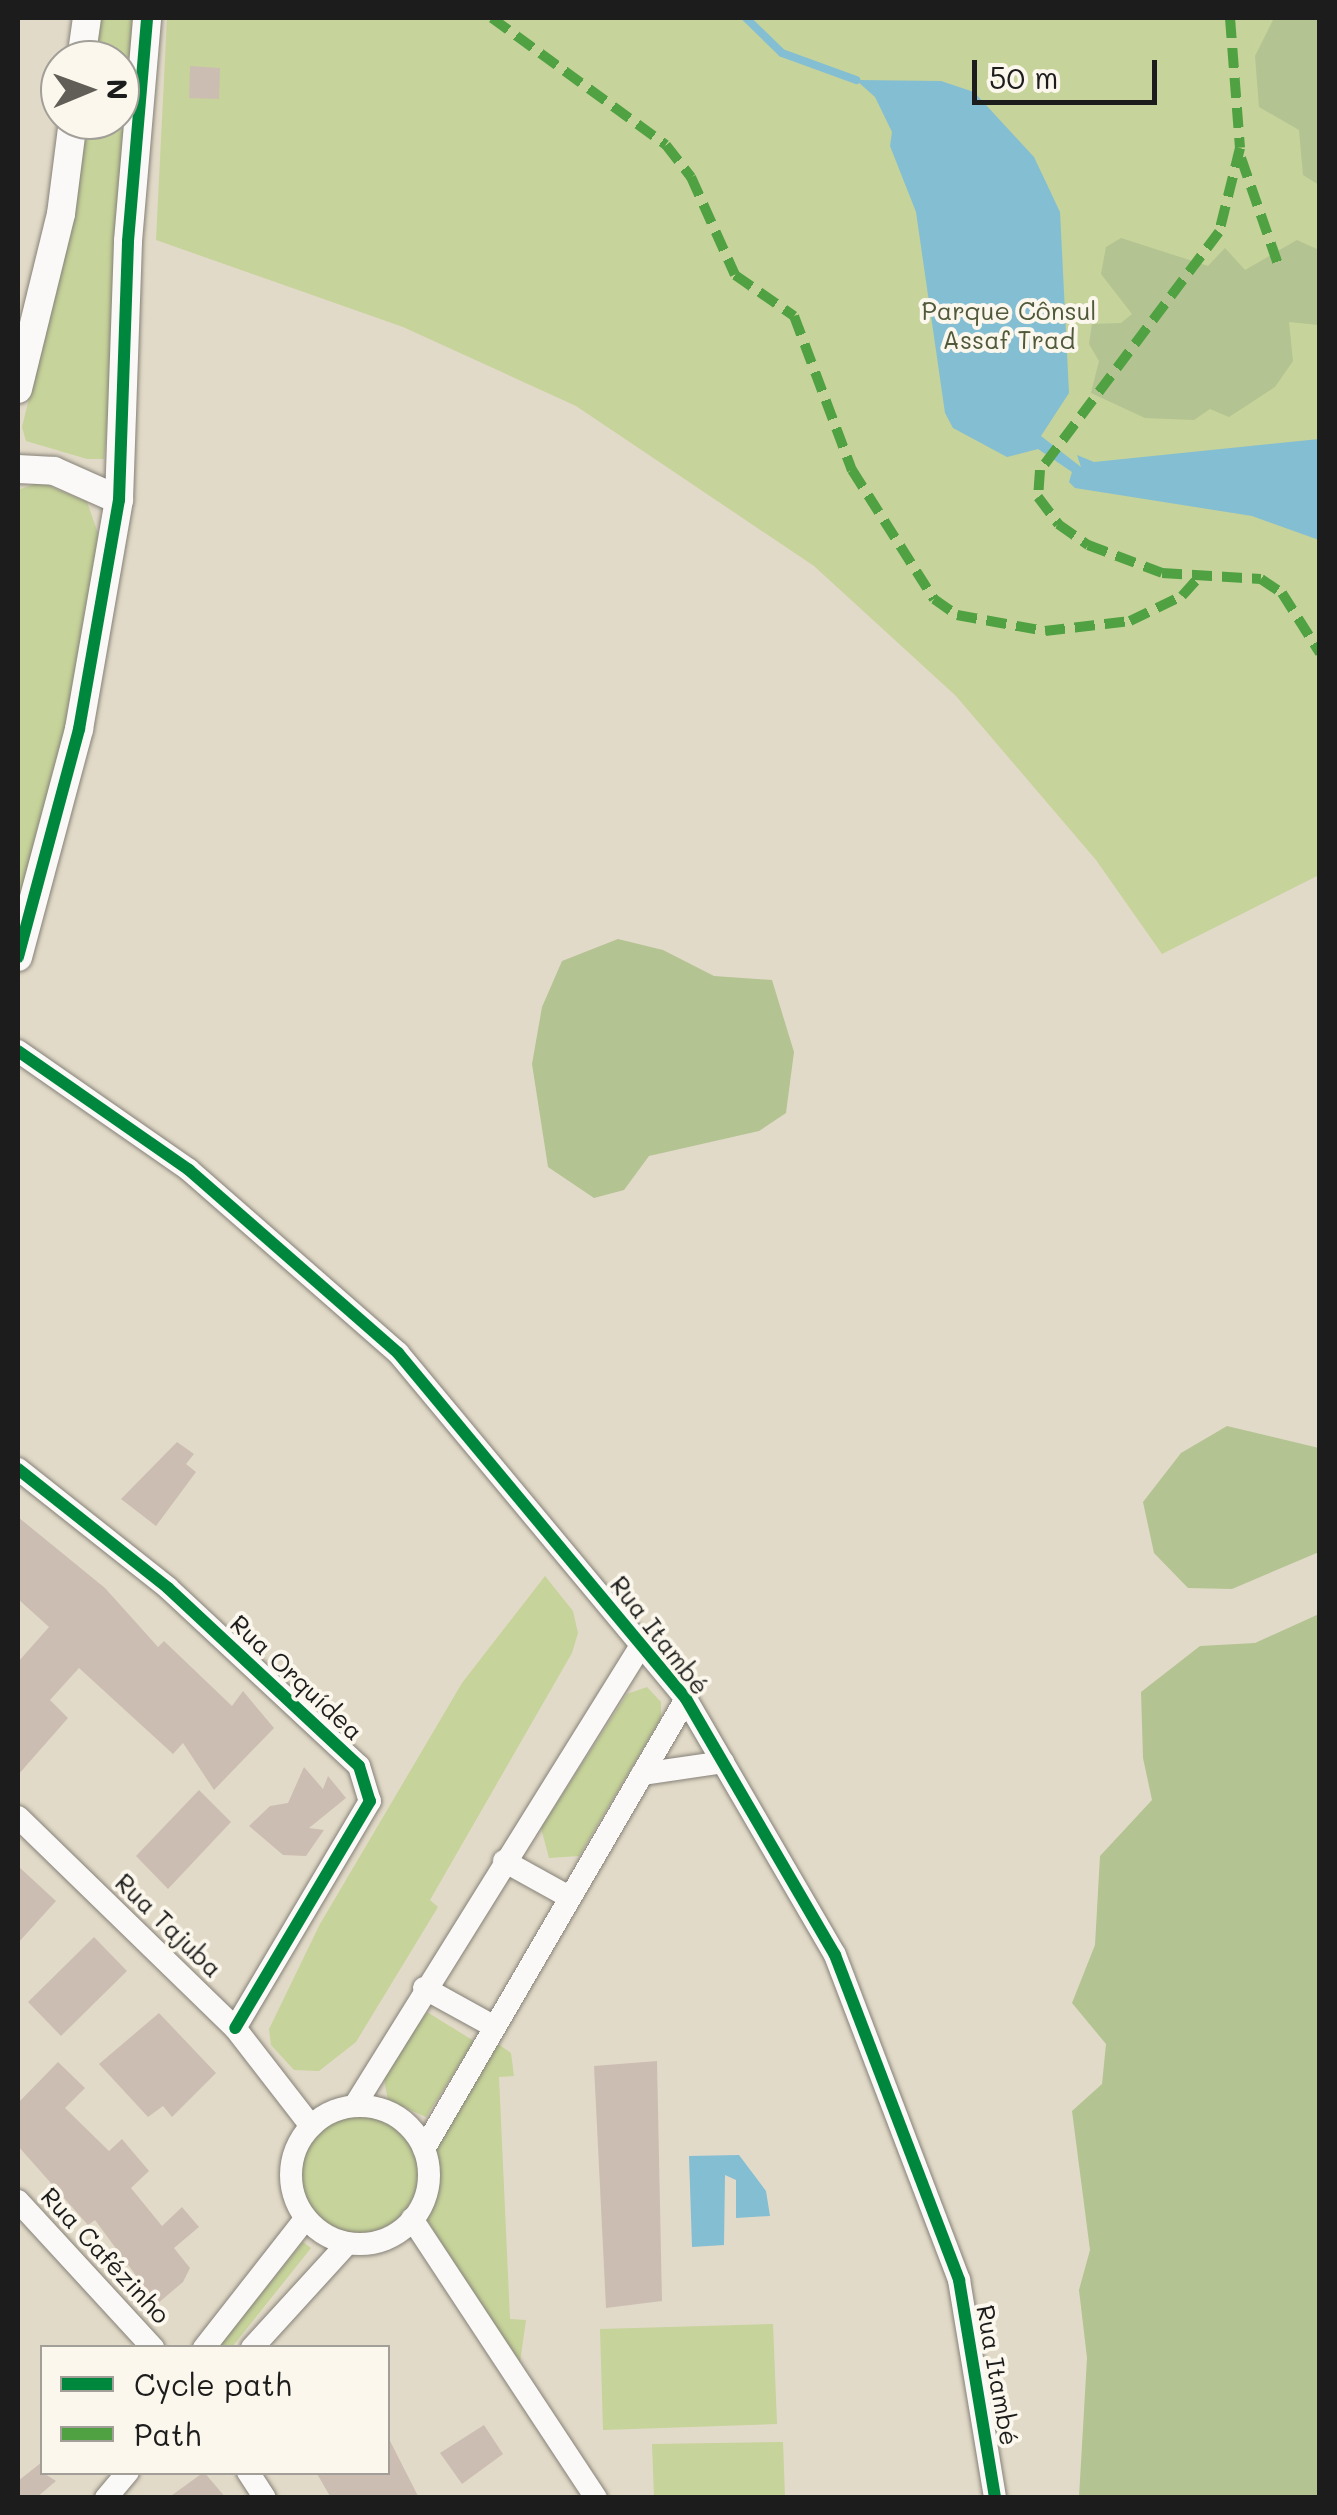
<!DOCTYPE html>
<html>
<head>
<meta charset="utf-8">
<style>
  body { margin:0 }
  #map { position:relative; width:1337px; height:2515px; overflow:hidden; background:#e2dac8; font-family:Mali,sans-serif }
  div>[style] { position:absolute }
  .green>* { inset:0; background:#c6d39a }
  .round { border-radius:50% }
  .forest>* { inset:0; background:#b3c392 }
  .water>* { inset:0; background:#84bed3 }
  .stream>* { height:8px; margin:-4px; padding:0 4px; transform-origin:4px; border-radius:4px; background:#84bed3 }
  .building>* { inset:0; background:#ccbdb2 }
  .roads { filter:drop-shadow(0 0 2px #858178) drop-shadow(0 0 2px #858178) }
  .minor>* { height:22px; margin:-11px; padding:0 11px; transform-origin:11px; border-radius:11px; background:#fbf9f7 }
  .minor>.ring { margin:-11px; padding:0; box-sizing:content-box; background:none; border:22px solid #fbf9f7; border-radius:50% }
  .tertiary>* { height:28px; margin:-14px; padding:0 14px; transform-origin:14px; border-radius:14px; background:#fbf9f7 }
  .quiet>* { height:10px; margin-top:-5px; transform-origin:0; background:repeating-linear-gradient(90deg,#4fa141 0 20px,transparent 0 30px) }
  .cycleway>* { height:12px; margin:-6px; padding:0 6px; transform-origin:6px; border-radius:6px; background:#00873e }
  span { translate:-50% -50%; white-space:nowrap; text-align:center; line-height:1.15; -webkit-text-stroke:8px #fbf7ec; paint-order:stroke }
  .park-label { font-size:25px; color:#505a3b }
  .street-label { font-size:25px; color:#1c1c1c }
  .frame { position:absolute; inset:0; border:20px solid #1c1c1c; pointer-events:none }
  .legend { position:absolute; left:40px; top:2345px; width:350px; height:130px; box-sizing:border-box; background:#fbf7ec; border:2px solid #a29f99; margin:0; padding:12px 18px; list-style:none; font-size:30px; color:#1c1c1c }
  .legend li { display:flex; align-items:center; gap:20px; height:50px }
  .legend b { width:50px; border:2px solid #a29f99 }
  .north { position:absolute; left:40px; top:40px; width:100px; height:100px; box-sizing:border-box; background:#fbf7ec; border:2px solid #a29f99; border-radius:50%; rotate:89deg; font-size:28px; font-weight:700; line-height:40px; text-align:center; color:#1c1c1c }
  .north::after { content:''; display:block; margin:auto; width:35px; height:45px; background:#615e58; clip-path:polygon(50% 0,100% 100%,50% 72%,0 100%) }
  .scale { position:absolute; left:972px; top:60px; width:185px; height:45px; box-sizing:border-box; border:5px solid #1c1c1c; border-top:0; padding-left:12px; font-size:30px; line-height:35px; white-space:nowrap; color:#1c1c1c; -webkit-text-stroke:8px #fbf7ec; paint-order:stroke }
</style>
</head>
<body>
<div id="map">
  <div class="green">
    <div style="clip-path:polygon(95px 18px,145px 18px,104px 459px,87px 459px,26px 441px,22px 427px,73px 222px,82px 120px,120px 120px,120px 60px,90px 60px)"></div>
    <div style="clip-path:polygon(167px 18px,1319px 18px,1319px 875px,1162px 954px,1096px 860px,956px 696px,814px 566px,576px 406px,403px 327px,156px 240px)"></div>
    <div style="clip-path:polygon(40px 482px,87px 502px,101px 542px,97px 612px,18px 942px,18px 490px)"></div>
    <div style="clip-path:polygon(545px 1576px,573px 1611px,578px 1633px,572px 1653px,430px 1900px,438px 1907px,356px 2042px,319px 2071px,294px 2070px,271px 2045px,269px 2029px,320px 1924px,462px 1683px)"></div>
    <div style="clip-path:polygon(647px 1687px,661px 1702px,661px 1718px,579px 1856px,549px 1858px,541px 1828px,627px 1694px)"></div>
    <div style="clip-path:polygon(427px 2012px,474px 2041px,426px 2117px,388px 2100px,383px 2074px)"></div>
    <div style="clip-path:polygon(498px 2044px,511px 2053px,514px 2076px,499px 2077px,510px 2319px,526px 2320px,519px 2369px,425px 2216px,437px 2194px,436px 2148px)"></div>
    <div class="round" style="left:300px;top:2115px;width:118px;height:118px"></div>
    <div style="clip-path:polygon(303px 2242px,311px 2248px,232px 2347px,217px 2348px)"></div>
    <div style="clip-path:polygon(773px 2324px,777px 2424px,603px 2430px,600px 2329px)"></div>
    <div style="clip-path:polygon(783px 2442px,785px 2497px,654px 2497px,652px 2444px)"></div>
  </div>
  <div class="forest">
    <div style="clip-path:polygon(1274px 18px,1319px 20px,1319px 185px,1303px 175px,1299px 130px,1259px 107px,1255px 56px)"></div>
    <div style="clip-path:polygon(1121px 238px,1208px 266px,1225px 248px,1245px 270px,1297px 240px,1319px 250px,1319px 325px,1289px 322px,1293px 361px,1275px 387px,1229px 417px,1210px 409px,1194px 420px,1145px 418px,1091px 393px,1099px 361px,1089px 344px,1092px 324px,1121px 323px,1132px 314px,1101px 274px,1106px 247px)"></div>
    <div style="clip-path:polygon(618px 939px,663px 950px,714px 976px,772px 980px,794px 1052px,786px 1113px,759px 1131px,649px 1156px,624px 1190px,594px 1198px,548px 1167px,532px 1064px,542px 1007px,562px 961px)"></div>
    <div style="clip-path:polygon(1227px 1426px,1319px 1448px,1319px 1552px,1232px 1589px,1188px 1588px,1154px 1553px,1143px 1502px,1181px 1453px)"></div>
    <div style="clip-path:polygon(1319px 1614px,1319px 2497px,1079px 2497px,1087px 2358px,1079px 2290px,1090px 2250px,1072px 2111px,1102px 2084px,1106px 2044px,1072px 2003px,1095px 1945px,1100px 1856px,1152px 1800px,1143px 1758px,1141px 1692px,1200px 1646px,1255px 1643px)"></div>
  </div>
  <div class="water">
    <div style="clip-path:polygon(856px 80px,941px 81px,974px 92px,1034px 157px,1060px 212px,1069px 393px,1041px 436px,1081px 467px,1077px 455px,1094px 462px,1319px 439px,1319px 540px,1252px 516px,1075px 488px,1069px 482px,1072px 472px,1038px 449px,1007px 457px,953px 428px,945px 413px,916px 212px,890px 146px,892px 132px,875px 97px)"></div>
    <div style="clip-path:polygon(739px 2155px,766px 2191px,770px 2216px,736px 2218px,736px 2180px,725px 2175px,724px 2245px,692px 2247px,689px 2156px)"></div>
  </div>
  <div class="stream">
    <div style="left:746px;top:18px;width:50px;rotate:44.2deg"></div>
    <div style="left:782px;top:53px;width:79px;rotate:20deg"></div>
  </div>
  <div class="building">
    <div style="clip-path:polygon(190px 66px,220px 68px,219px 99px,189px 98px)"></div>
    <div style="clip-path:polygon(177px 1442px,194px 1454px,186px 1464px,196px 1472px,156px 1526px,121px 1499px)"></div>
    <div style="clip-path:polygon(18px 1517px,105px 1588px,158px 1647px,164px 1641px,232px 1706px,243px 1691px,274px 1728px,214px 1790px,183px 1743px,173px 1754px,79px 1668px,50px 1700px,68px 1718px,18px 1775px,18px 1662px,49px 1627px,18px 1599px)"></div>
    <div style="clip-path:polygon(304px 1767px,323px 1789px,328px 1776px,346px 1798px,309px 1828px,324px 1830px,306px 1856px,283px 1855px,249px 1826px,270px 1806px,288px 1803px)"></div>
    <div style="clip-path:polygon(199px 1790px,231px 1822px,168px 1889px,136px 1856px)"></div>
    <div style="clip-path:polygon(18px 1866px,56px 1901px,18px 1943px)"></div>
    <div style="clip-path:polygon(94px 1937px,127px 1971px,61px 2036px,28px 2002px)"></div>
    <div style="clip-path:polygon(159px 2013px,216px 2073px,172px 2117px,163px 2106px,148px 2117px,99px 2064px)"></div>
    <div style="clip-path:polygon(657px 2061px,662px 2301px,606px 2308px,594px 2066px)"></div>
    <div style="clip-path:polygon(58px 2062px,85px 2088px,65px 2108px,109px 2151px,122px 2139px,149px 2171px,131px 2188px,162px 2226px,182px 2207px,199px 2227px,174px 2248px,190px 2268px,183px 2282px,157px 2304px,95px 2220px,88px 2225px,18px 2146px,18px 2103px)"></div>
    <div style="clip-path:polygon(484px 2425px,503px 2454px,462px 2484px,440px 2453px)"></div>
    <div style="clip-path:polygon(388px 2437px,419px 2498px,331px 2498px,316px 2472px,388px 2472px)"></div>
    <div style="clip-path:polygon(42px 2462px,42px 2472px,56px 2481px,36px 2498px,18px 2498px,18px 2481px)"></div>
    <div style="clip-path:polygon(204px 2472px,226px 2498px,168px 2498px)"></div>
  </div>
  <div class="roads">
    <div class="minor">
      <div style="left:18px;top:1051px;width:208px;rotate:34.8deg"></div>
      <div style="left:189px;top:1170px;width:278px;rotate:41.2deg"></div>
      <div style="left:398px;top:1353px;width:450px;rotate:50.2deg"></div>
      <div style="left:686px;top:1699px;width:296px;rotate:59.8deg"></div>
      <div style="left:835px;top:1955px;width:348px;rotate:69.1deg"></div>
      <div style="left:959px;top:2280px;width:221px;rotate:80.6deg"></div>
      <div style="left:18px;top:1469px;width:191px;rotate:38.4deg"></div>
      <div style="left:168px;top:1588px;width:261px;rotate:43deg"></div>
      <div style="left:359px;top:1766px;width:37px;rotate:73deg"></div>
      <div style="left:370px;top:1801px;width:264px;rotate:120.7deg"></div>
      <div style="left:642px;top:1774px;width:82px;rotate:-8.4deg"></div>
      <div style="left:18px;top:1817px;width:303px;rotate:44.2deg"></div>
      <div style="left:235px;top:2028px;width:124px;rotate:52.2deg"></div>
      <div style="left:504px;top:1861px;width:74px;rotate:29deg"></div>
      <div style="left:424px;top:1988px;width:81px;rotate:28.8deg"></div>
      <div style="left:355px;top:2105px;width:543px;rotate:-58.1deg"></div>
      <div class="ring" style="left:291px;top:2106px;width:116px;height:116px"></div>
      <div style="left:424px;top:2149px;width:521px;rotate:-59.79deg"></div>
      <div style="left:18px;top:2201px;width:200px;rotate:47.4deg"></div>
      <div style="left:412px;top:2219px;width:334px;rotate:56.6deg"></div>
      <div style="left:204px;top:2348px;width:165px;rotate:-51.9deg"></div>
      <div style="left:252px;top:2348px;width:142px;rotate:-47.6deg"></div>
      <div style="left:248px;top:2472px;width:31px;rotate:57deg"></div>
      <div style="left:106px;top:2498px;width:34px;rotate:-50deg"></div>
    </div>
    <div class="tertiary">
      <div style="left:81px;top:60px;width:42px;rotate:-81.9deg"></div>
      <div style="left:18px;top:389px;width:180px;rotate:-76.2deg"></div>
      <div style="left:61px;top:214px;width:95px;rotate:-82.7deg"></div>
      <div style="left:18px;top:469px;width:36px;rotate:3deg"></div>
      <div style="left:54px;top:471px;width:71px;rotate:24deg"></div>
      <div style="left:18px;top:957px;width:236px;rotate:-75deg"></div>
      <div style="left:79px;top:729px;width:232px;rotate:-80.1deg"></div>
      <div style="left:119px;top:500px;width:259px;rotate:-88deg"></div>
      <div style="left:128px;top:241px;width:224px;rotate:-85.1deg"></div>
    </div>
  </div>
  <div class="quiet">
    <div style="left:492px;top:18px;width:215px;rotate:36.1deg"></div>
    <div style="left:666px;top:145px;width:41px;rotate:52deg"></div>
    <div style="left:691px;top:177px;width:107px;rotate:65.8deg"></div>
    <div style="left:735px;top:275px;width:72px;rotate:34.8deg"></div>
    <div style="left:794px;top:316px;width:165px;rotate:69.4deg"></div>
    <div style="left:852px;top:470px;width:153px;rotate:57.6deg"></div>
    <div style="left:934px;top:599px;width:28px;rotate:35deg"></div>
    <div style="left:957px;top:615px;width:89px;rotate:10.3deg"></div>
    <div style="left:1045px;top:631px;width:86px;rotate:-6.7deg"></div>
    <div style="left:1130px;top:621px;width:58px;rotate:-25.7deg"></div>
    <div style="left:1182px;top:596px;width:27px;rotate:-48deg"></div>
    <div style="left:1230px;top:18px;width:130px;rotate:85.6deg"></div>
    <div style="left:1240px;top:148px;width:87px;rotate:104deg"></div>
    <div style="left:1219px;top:232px;width:298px;rotate:126.9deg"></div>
    <div style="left:1040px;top:470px;width:27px;rotate:94deg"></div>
    <div style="left:1038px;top:497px;width:34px;rotate:53deg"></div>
    <div style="left:1058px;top:524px;width:37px;rotate:35deg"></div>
    <div style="left:1088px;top:545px;width:79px;rotate:20.7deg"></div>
    <div style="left:1162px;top:573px;width:99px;rotate:3.5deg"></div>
    <div style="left:1261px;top:579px;width:25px;rotate:34deg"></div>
    <div style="left:1282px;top:593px;width:71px;rotate:57.7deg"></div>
    <div style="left:1241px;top:158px;width:112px;rotate:70.8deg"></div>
  </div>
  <div class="cycleway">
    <div style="left:18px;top:957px;width:236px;rotate:-75deg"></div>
    <div style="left:79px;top:729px;width:232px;rotate:-80.1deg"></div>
    <div style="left:119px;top:500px;width:259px;rotate:-88deg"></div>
    <div style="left:128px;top:241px;width:224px;rotate:-85.1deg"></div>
    <div style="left:18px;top:1051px;width:208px;rotate:34.8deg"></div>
    <div style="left:189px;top:1170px;width:278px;rotate:41.2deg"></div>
    <div style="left:398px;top:1353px;width:450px;rotate:50.2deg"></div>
    <div style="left:686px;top:1699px;width:296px;rotate:59.8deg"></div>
    <div style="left:835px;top:1955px;width:348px;rotate:69.1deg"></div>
    <div style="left:959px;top:2280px;width:221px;rotate:80.6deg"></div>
    <div style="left:18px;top:1469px;width:191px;rotate:38.4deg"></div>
    <div style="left:168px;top:1588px;width:261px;rotate:43deg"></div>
    <div style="left:359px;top:1766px;width:37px;rotate:73deg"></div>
    <div style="left:370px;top:1801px;width:264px;rotate:120.7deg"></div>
  </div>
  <div class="park-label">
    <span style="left:1009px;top:325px">Parque Cônsul<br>Assaf Trad</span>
  </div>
  <div class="street-label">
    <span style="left:660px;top:1635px;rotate:52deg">Rua Itambé</span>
    <span style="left:297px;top:1677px;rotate:43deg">Rua Orquídea</span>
    <span style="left:169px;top:1925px;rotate:44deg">Rua Tajuba</span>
    <span style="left:106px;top:2255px;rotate:47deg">Rua Cafézinho</span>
    <span style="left:998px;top:2375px;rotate:80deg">Rua Itambé</span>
  </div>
  <div class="frame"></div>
  <ul class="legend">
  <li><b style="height:12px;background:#00873e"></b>Cycle path</li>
  <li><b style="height:12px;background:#4fa141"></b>Path</li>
  </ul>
  <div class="north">N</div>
  <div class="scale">50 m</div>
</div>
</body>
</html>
